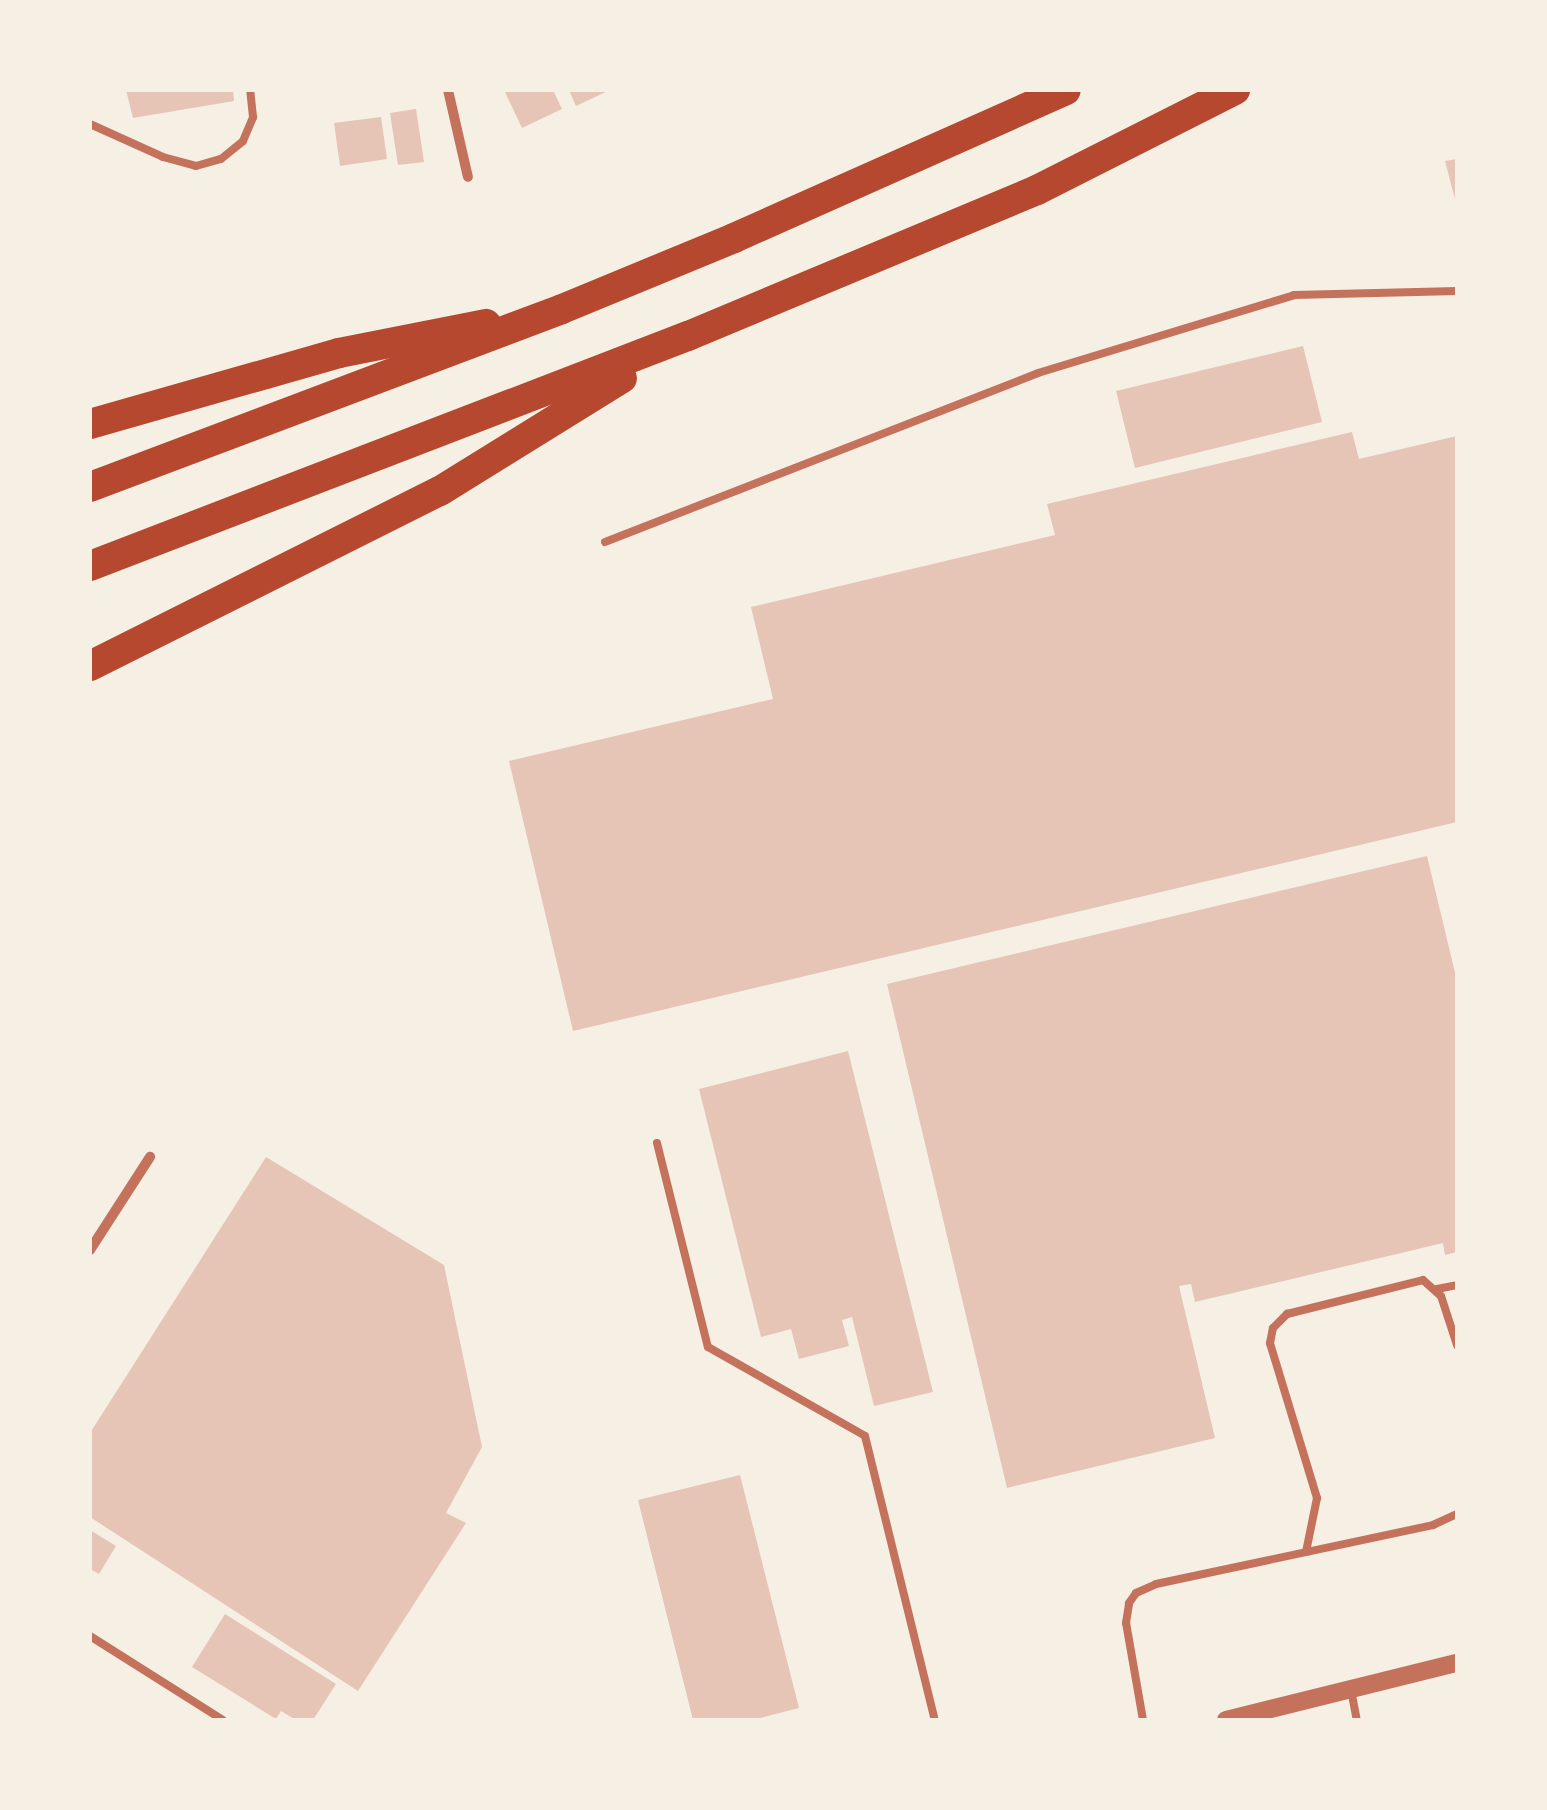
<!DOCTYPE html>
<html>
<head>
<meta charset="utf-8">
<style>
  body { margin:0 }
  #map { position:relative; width:1547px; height:1810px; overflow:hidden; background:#f6efe4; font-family:Manrope,sans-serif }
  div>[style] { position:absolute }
  .building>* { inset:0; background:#e6c5b7 }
  .service>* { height:8px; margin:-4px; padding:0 4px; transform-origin:4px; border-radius:4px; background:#c5725c }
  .minor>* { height:10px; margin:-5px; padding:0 5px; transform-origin:5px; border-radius:5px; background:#c5725c }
  .tertiary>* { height:18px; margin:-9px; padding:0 9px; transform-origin:9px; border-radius:9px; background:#c5725c }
  .motorway>* { height:30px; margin:-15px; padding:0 15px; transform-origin:15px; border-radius:15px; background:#b5482f }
  span { translate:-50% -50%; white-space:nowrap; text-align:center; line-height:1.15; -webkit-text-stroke:10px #f6efe4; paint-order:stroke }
  .frame { position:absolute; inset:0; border:92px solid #f6efe4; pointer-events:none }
</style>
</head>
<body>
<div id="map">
  <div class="building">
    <div style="clip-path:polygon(126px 90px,233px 90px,234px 101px,133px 118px)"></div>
    <div style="clip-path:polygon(504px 90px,553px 90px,562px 109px,522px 128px)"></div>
    <div style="clip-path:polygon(569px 90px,610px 90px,576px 106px)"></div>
    <div style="clip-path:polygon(416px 109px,424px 162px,398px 165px,390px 113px)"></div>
    <div style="clip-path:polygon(381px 117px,387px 159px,340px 166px,334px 123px)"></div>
    <div style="clip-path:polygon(1457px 159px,1457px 203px,1456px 203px,1445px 161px)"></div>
    <div style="clip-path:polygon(1303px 346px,1322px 422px,1135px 468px,1116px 391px)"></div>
    <div style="clip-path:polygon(1352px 432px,1359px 459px,1457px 436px,1457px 822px,573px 1031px,509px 761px,773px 699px,751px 607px,1055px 535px,1047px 504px)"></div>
    <div style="clip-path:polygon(1427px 856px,1457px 981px,1457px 1252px,1445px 1255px,1443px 1243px,1195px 1302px,1191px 1284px,1179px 1286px,1215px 1438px,1007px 1488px,887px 984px)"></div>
    <div style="clip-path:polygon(848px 1051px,933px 1392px,874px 1406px,852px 1317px,842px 1320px,849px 1346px,799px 1359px,791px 1329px,761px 1337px,699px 1089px)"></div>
    <div style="clip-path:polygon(266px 1157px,444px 1265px,482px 1447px,446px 1513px,466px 1523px,358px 1691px,90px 1517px,90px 1433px)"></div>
    <div style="clip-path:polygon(740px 1475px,799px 1708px,752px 1720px,693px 1720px,638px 1500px)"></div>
    <div style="clip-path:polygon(90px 1530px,116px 1546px,99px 1574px,90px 1569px)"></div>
    <div style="clip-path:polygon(225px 1614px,336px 1684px,313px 1720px,296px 1720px,281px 1711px,276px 1719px,192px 1667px)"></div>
  </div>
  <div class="service">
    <div style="left:90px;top:124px;width:80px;rotate:24.3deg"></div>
    <div style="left:163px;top:157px;width:34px;rotate:15deg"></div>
    <div style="left:196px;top:166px;width:26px;rotate:-16deg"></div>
    <div style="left:221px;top:159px;width:28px;rotate:-39deg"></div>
    <div style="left:243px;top:141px;width:26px;rotate:-67deg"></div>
    <div style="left:253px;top:117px;width:27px;rotate:-96deg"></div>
    <div style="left:605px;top:542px;width:465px;rotate:-21.3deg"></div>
    <div style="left:1038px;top:373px;width:268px;rotate:-16.9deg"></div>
    <div style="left:1294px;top:295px;width:163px;rotate:-1.4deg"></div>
    <div style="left:657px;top:1143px;width:210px;rotate:76deg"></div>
    <div style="left:708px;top:1347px;width:180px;rotate:29.5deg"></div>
    <div style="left:865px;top:1436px;width:292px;rotate:76.2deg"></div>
    <div style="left:1437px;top:1289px;width:20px;rotate:-11deg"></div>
    <div style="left:1306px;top:1552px;width:55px;rotate:-78.5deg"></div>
    <div style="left:1317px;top:1498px;width:162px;rotate:-106.9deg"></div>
    <div style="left:1270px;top:1343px;width:15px;rotate:-79deg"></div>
    <div style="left:1273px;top:1328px;width:20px;rotate:-45deg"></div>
    <div style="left:1287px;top:1314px;width:140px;rotate:-14deg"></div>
    <div style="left:1423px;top:1280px;width:24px;rotate:42deg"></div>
    <div style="left:1441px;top:1296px;width:52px;rotate:71.9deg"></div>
    <div style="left:90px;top:1636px;width:157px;rotate:32.3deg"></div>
    <div style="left:1351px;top:1690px;width:31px;rotate:79deg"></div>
    <div style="left:1143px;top:1720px;width:98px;rotate:-99.9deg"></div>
    <div style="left:1126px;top:1623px;width:20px;rotate:-81deg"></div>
    <div style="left:1129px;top:1603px;width:12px;rotate:-55deg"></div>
    <div style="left:1136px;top:1593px;width:22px;rotate:-24deg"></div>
    <div style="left:1156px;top:1584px;width:283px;rotate:-12deg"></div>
    <div style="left:1433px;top:1525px;width:26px;rotate:-25deg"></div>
  </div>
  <div class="minor">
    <div style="left:448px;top:90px;width:89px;rotate:77.1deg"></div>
    <div style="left:90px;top:1250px;width:111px;rotate:-57.2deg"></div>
  </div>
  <div class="tertiary">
    <div style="left:1226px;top:1720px;width:238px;rotate:-13.9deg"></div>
  </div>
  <div class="motorway">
    <div style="left:90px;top:424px;width:259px;rotate:-15.9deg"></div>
    <div style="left:339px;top:353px;width:150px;rotate:-11.2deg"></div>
    <div style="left:90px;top:487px;width:504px;rotate:-20.66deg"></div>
    <div style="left:562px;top:309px;width:186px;rotate:-22.4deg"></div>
    <div style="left:734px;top:238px;width:363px;rotate:-24deg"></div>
    <div style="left:90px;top:566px;width:641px;rotate:-21.04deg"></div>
    <div style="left:688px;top:336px;width:378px;rotate:-22.7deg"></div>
    <div style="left:1037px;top:190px;width:222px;rotate:-26.8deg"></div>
    <div style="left:90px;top:666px;width:391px;rotate:-26.6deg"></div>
    <div style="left:440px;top:491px;width:214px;rotate:-31.8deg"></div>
  </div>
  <div class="frame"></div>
</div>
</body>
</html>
